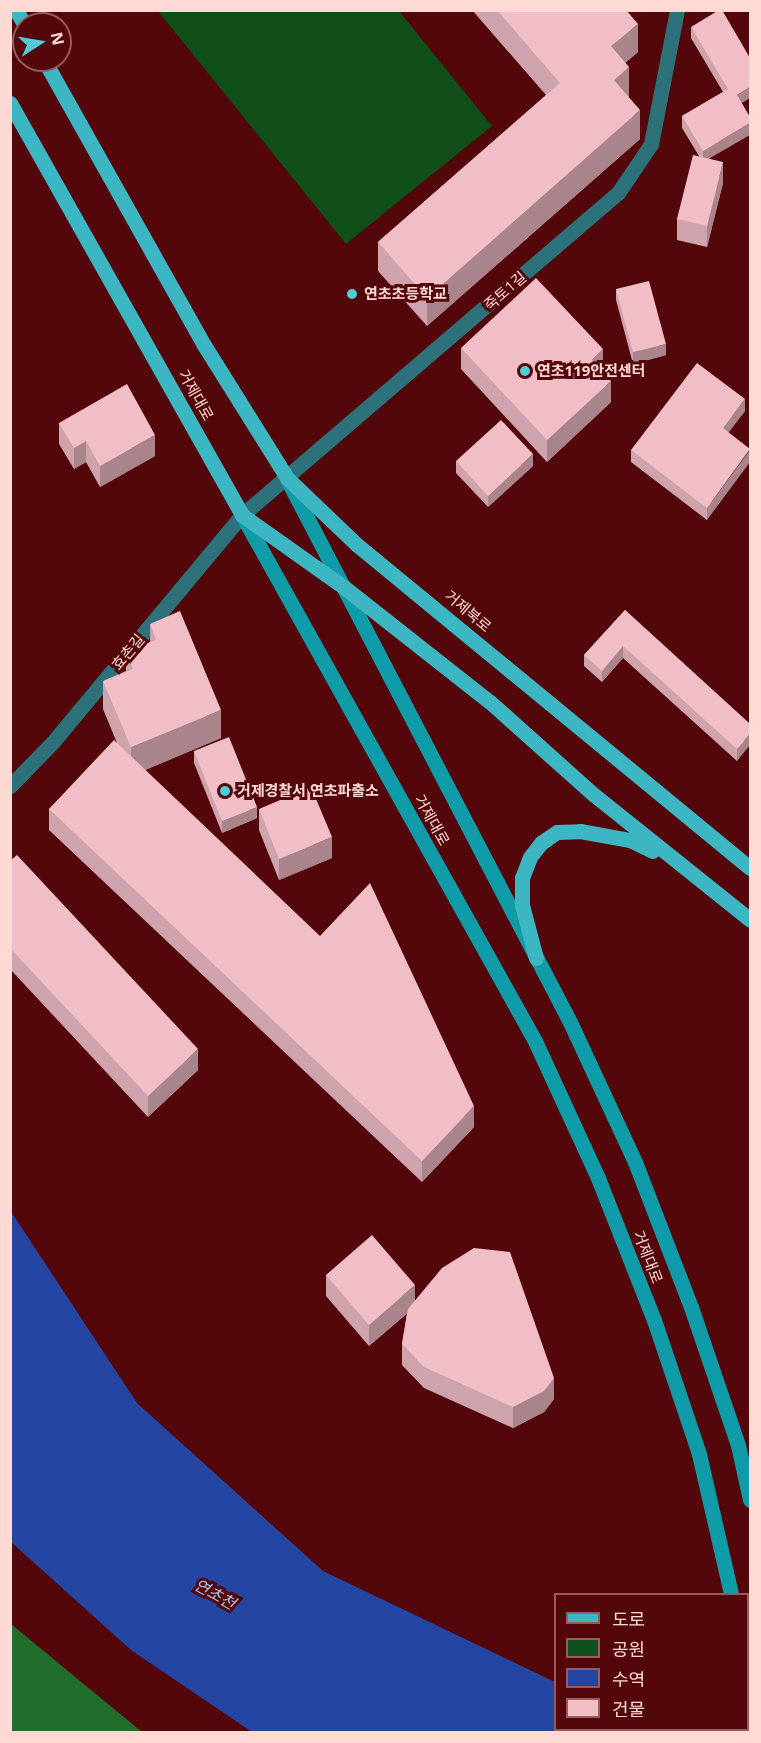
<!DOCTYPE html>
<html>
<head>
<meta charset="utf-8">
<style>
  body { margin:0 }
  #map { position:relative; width:761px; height:1743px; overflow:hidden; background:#54070a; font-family:"Open Sans","Noto Sans KR",sans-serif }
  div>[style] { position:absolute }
  .green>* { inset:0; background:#104e1a }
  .forest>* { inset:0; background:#216d2b }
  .water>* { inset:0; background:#2445a1 }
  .minor>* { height:15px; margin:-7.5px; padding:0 7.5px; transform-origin:7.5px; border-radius:7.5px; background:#2d727a }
  .secondary>* { height:15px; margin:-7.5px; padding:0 7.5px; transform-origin:7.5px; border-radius:7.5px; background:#0f9ba7 }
  .primary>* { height:15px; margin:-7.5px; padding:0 7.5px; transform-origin:7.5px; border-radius:7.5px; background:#3db6c3 }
  .wall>* { inset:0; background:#cfa3ab }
  .shaded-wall>* { inset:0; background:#a9848b }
  .building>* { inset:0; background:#f1bdc7 }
  .dots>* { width:16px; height:16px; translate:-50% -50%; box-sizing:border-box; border:3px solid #54070a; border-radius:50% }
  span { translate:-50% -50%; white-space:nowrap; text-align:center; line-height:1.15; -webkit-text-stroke:6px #54070a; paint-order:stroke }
  .street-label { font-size:15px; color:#ffd9d4 }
  .poi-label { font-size:15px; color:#ffd9d4; font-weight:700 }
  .left { translate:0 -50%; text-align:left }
  .water-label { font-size:16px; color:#acc2f3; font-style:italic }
  .frame { position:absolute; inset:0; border:12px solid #ffd9d4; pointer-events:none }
  .legend { position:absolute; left:554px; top:1593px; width:195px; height:138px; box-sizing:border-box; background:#54070a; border:2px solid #985b5b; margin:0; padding:8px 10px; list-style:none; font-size:18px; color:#ffd9d4 }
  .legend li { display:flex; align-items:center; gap:12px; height:30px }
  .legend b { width:30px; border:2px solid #985b5b }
  .north { position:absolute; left:12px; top:12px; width:60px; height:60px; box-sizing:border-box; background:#54070a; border:2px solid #985b5b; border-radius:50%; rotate:78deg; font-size:16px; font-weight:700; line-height:24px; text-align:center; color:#ffd9d4 }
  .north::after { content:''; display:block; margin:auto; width:21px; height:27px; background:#52cbd9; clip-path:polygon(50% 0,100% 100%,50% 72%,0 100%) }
</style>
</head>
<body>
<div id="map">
  <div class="green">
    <div style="clip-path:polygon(158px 11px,399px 11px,492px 126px,346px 244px)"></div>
  </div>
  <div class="forest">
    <div style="clip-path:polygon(10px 1624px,11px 1624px,142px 1732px,11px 1732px)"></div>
  </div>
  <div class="water">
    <div style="clip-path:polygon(10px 1210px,137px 1403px,323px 1571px,555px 1682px,556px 1730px,748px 1730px,750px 1701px,750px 1732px,252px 1732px,131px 1650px,11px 1542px)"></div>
  </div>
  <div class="minor">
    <div style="left:10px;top:786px;width:60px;rotate:-45.7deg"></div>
    <div style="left:52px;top:743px;width:297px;rotate:-50.2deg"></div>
    <div style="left:242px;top:515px;width:495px;rotate:-40.6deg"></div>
    <div style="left:618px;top:193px;width:59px;rotate:-56deg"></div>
    <div style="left:651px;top:144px;width:136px;rotate:-79deg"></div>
  </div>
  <div class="secondary">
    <div style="left:288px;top:481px;width:610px;rotate:62.47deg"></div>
    <div style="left:570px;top:1022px;width:154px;rotate:65.1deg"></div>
    <div style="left:635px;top:1162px;width:155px;rotate:68.9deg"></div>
    <div style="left:691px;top:1307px;width:146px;rotate:71.2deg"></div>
    <div style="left:738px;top:1445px;width:56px;rotate:77.7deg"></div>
    <div style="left:242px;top:515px;width:602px;rotate:60.88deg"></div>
    <div style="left:535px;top:1041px;width:151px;rotate:65.3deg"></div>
    <div style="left:598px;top:1178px;width:153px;rotate:68.5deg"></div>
    <div style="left:654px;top:1320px;width:141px;rotate:71.4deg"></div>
    <div style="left:699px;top:1454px;width:144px;rotate:77.1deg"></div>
    <div style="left:748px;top:1693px;width:21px;rotate:85deg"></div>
  </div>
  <div class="primary">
    <div style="left:16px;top:10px;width:16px;rotate:60deg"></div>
    <div style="left:44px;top:60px;width:327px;rotate:60.7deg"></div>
    <div style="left:204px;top:345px;width:157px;rotate:58deg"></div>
    <div style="left:287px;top:478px;width:95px;rotate:43.7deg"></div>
    <div style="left:356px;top:544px;width:510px;rotate:39.43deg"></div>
    <div style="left:10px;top:103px;width:473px;rotate:60.6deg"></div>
    <div style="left:242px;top:515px;width:126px;rotate:35.3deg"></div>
    <div style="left:345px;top:588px;width:184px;rotate:38.2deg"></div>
    <div style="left:490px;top:702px;width:138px;rotate:41.8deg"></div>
    <div style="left:593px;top:794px;width:201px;rotate:38.7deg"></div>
    <div style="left:536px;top:958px;width:55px;rotate:-104.8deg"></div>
    <div style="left:522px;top:905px;width:27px;rotate:-90deg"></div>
    <div style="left:522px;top:878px;width:22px;rotate:-69deg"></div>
    <div style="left:530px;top:857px;width:18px;rotate:-52deg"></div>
    <div style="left:541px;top:843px;width:19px;rotate:-35deg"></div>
    <div style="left:557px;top:832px;width:23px;rotate:-2deg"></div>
    <div style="left:580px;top:831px;width:51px;rotate:10.2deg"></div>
    <div style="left:630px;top:840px;width:25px;rotate:26deg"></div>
  </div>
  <div class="wall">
    <div style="clip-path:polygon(472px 10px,626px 10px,638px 52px,625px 63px,629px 96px,628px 97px,640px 139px,427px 326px,378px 271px,378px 242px,546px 95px)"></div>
    <div style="clip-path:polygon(691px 27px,742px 103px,709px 159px,723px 183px,707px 247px,677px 240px,677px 219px,699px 156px,682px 128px,682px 116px,723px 92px,691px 38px)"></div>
    <div style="clip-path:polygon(616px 289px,666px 355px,633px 364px,616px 300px)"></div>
    <div style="clip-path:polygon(461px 348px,603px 370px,602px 371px,611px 402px,547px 462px,461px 369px)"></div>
    <div style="clip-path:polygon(745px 411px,728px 432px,707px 520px,631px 462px,631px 450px)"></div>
    <div style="clip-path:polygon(59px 423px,155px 456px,100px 487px,86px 462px,74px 469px,59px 444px)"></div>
    <div style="clip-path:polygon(456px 461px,533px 466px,488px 507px,456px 473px)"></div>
    <div style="clip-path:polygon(625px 610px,750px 724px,737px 761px,623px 658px,602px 682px,584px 666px,584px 655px)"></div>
    <div style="clip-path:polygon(150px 624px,221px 738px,145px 770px,474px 1127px,422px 1182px,49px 830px,49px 809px,117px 743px,103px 709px,103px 681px,126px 671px,126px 652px,150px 642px)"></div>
    <div style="clip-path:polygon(194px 751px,257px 818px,222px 833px,194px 763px)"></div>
    <div style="clip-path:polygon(259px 809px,332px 858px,279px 880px,259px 830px)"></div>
    <div style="clip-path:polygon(10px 861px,198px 1070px,148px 1117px,10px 969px)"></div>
    <div style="clip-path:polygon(326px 1275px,415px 1300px,554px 1399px,544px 1412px,513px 1428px,424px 1388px,402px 1365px,402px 1344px,407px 1313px,369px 1346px,326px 1296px)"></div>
  </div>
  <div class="shaded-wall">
    <div style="clip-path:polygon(638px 24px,638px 52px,611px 75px,611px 46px)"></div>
    <div style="clip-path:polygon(629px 67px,629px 96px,614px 109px,614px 80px)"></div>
    <div style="clip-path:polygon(750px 87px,750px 98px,737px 106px,737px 95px)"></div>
    <div style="clip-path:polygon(640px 110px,640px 139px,427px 326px,427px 298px)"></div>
    <div style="clip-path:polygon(750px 123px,750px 135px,703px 162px,703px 151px)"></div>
    <div style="clip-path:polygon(723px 162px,723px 183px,707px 247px,707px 226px)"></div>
    <div style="clip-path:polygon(666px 344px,666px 355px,633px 364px,633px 352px)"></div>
    <div style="clip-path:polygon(603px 349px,603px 370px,592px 381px,592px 360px)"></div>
    <div style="clip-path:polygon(611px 381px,611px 402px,547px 462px,547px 440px)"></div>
    <div style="clip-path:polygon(745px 399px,745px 411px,723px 440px,723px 428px)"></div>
    <div style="clip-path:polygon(155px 435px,155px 456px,100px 487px,100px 466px)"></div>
    <div style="clip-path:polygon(86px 441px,86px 462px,74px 469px,74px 448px)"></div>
    <div style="clip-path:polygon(750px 450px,750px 462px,707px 520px,707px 508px)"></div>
    <div style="clip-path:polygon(533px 454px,533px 466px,488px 507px,488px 496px)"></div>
    <div style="clip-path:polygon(623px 646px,623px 658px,602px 682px,602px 671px)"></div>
    <div style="clip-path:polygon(221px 710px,221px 738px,131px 776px,131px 747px)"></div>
    <div style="clip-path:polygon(750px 734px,750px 745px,737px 761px,737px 749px)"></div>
    <div style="clip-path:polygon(257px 807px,257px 818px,222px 833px,222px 821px)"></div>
    <div style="clip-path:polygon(332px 837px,332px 858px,279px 880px,279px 859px)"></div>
    <div style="clip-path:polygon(198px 1049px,198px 1070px,148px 1117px,148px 1096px)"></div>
    <div style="clip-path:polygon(474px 1106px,474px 1127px,422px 1182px,422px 1161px)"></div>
    <div style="clip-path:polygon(415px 1285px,415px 1307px,369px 1346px,369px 1325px)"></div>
    <div style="clip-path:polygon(554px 1378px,554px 1399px,544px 1412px,513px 1428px,513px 1407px)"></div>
  </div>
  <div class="building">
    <div style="clip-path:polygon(497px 10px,626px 10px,638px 24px,611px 46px,629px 67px,614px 80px,640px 110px,427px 298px,378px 242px,560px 83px)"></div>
    <div style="clip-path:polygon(719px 10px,722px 10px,750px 58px,750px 87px,737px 95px,750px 117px,750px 123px,703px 151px,682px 116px,728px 89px,691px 27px)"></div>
    <div style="clip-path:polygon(693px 155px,723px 162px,707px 226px,677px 219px)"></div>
    <div style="clip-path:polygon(536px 278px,603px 349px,592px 360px,611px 381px,547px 440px,461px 348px)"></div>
    <div style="clip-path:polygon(649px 281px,666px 344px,633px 352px,616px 289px)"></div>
    <div style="clip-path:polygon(697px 363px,745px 399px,723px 428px,750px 449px,707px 508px,631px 450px)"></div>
    <div style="clip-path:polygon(127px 384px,155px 435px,100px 466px,86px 441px,74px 448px,59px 423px)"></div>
    <div style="clip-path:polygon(501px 420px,533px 454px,488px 496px,456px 461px)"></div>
    <div style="clip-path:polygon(625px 610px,750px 724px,750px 734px,737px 749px,623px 646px,602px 671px,584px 655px)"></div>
    <div style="clip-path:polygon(180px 611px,221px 710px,131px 747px,103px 681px,133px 669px,126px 652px,156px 640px,150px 624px)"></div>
    <div style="clip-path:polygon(229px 737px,257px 807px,222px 821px,194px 751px)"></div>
    <div style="clip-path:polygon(114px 740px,320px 936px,370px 883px,474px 1106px,422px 1161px,49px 809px)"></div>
    <div style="clip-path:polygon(311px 787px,332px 837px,279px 859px,259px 809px)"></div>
    <div style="clip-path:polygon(17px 855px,198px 1049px,148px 1096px,10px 948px,10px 861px)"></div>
    <div style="clip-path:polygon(372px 1235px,415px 1285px,369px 1325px,326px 1275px)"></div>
    <div style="clip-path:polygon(474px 1248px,510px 1252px,554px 1378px,544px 1391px,513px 1407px,424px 1367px,402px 1344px,408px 1309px,442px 1268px)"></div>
  </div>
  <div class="dots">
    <div style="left:352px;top:294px;background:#52cbd9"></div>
    <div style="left:525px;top:371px;background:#52cbd9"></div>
    <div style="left:225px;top:791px;background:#52cbd9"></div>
  </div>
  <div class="street-label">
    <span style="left:505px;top:291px;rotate:-41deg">죽토1길</span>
    <span style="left:196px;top:395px;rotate:61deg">거제대로</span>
    <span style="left:468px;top:611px;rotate:40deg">거제북로</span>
    <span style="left:128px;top:652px;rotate:-50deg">효촌길</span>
    <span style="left:432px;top:820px;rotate:61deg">거제대로</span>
    <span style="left:648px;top:1257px;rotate:69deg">거제대로</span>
  </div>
  <div class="poi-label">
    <span class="left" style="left:364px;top:294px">연초초등학교</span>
    <span class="left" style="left:537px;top:371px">연초119안전센터</span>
    <span class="left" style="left:237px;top:791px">거제경찰서 연초파출소</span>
  </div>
  <div class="water-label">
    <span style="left:215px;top:1594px;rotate:29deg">연초천</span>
  </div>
  <div class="frame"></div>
  <ul class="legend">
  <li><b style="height:8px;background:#3db6c3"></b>도로</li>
  <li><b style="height:16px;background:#104e1a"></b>공원</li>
  <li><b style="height:16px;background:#2445a1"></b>수역</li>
  <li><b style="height:16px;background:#f1bdc7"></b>건물</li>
  </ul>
  <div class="north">N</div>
</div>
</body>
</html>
